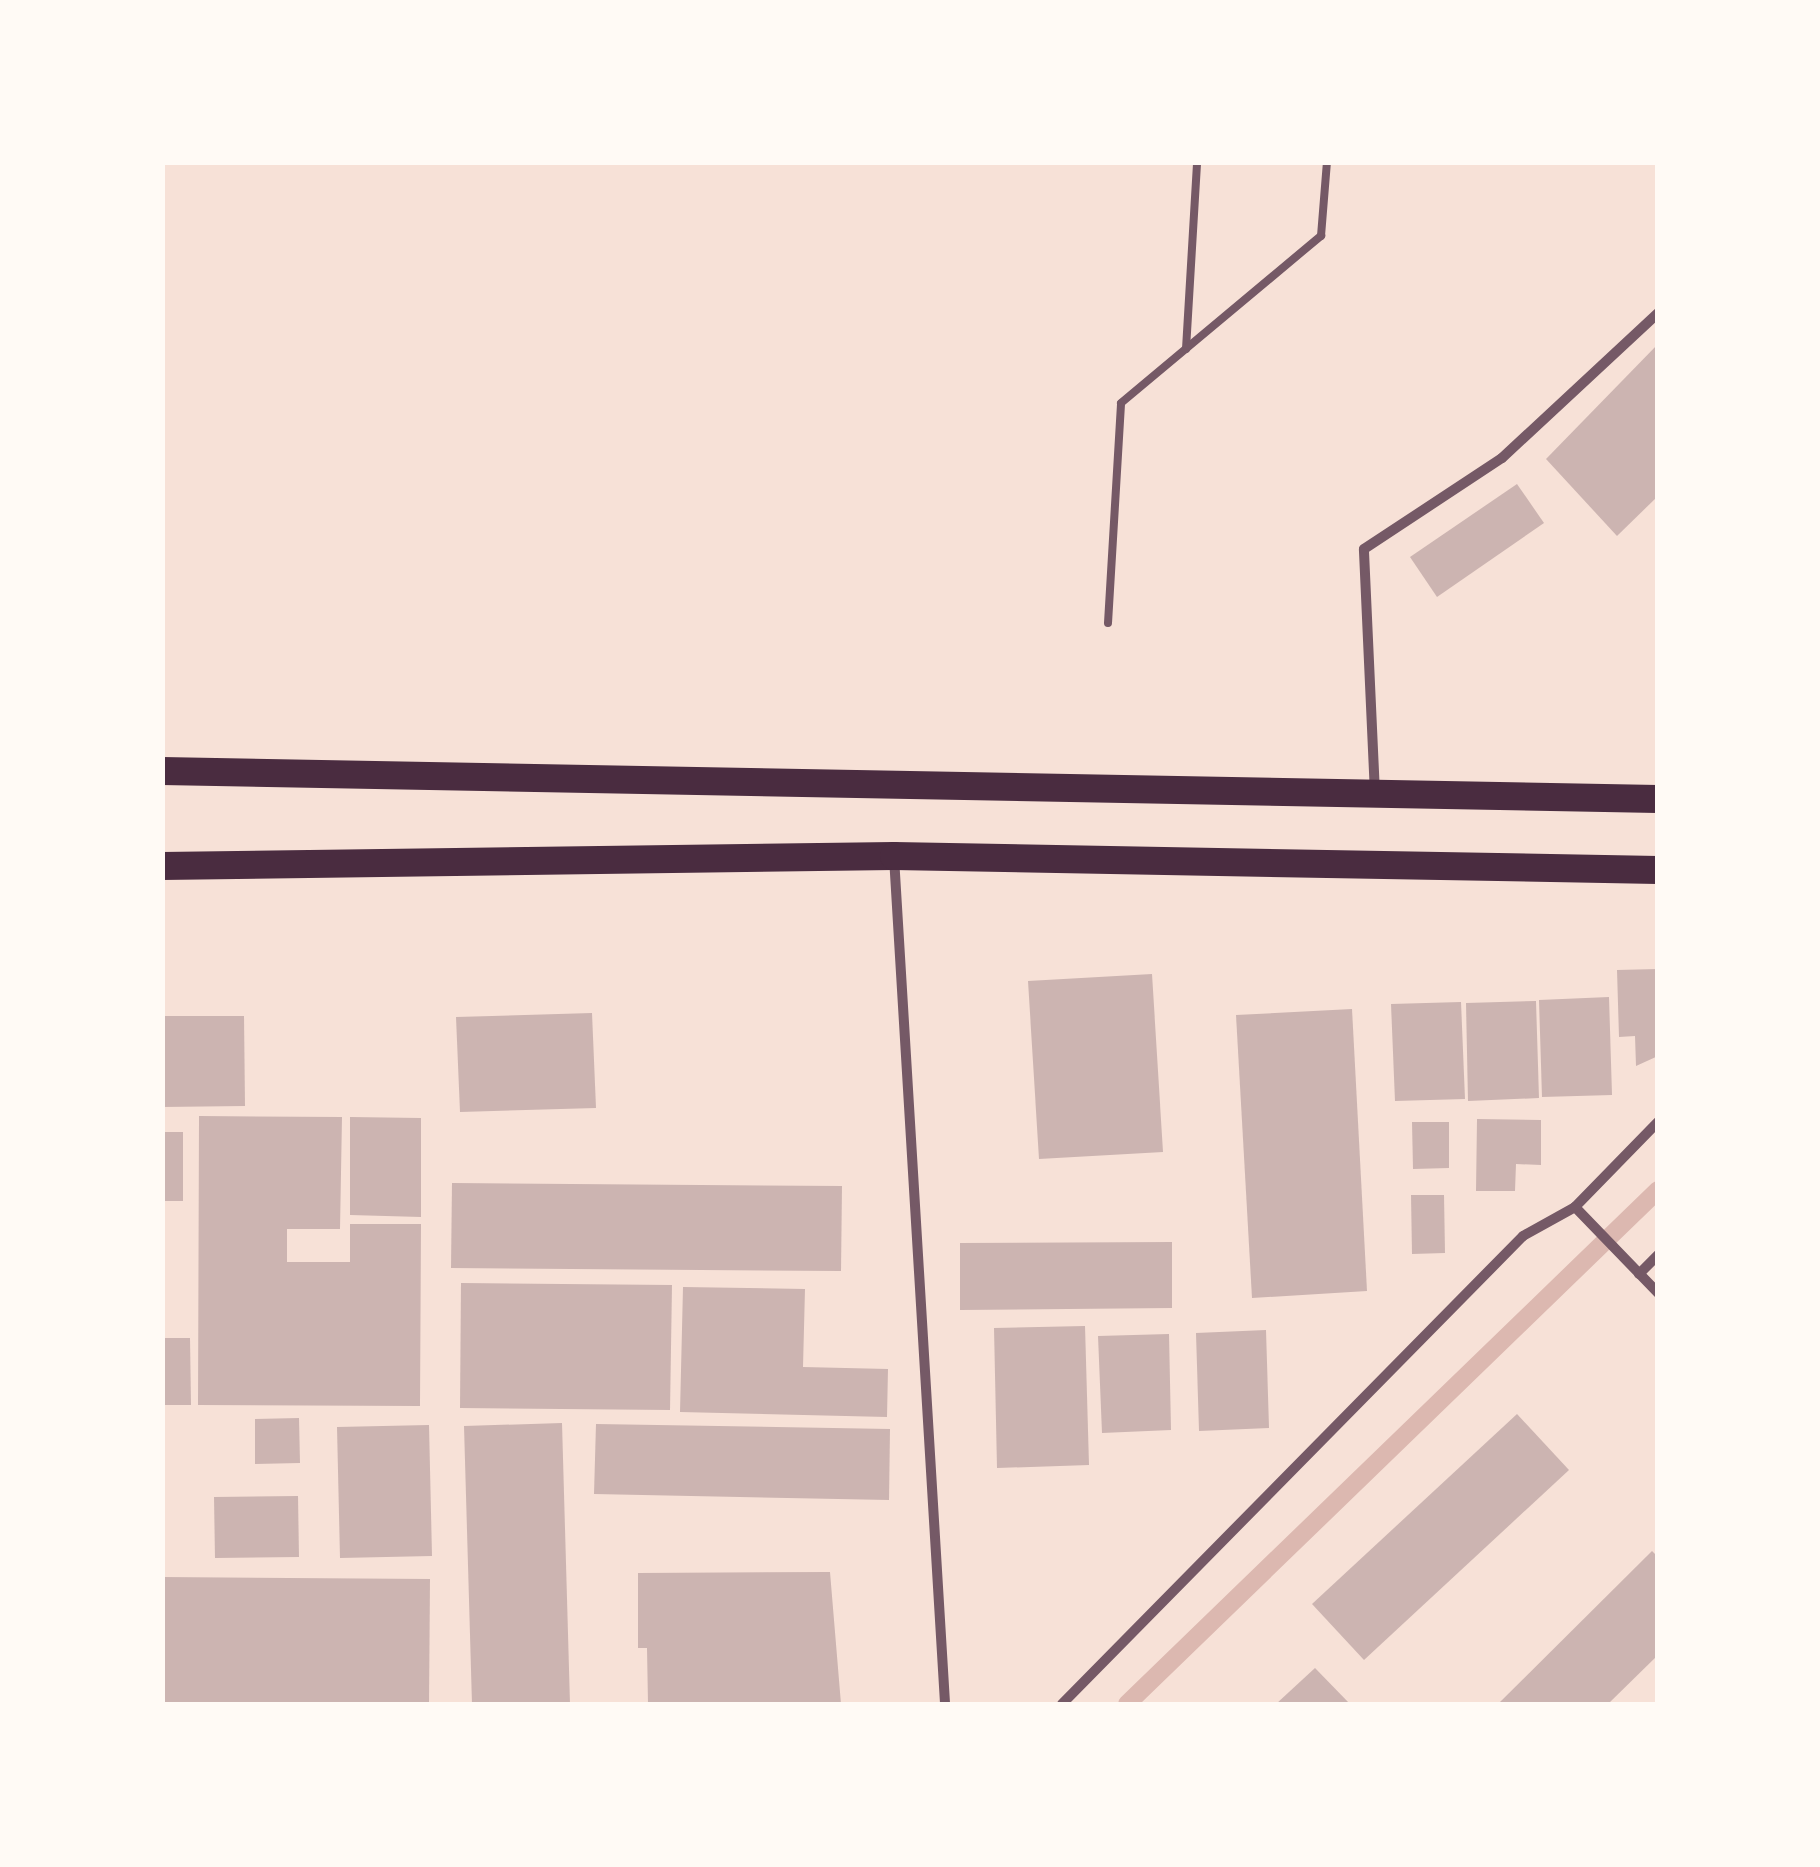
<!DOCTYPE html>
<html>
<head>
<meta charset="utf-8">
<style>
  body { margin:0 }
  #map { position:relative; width:1820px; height:1867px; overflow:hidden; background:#f7e1d7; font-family:Barlow,sans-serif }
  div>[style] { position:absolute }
  .stream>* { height:18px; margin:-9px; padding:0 9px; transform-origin:9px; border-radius:9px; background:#dcb8b0 }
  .building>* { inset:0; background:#ccb4b1 }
  .service>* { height:8px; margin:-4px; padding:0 4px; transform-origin:4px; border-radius:4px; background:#755966 }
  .minor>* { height:10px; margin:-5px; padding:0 5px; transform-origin:5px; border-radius:5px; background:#755966 }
  .trunk>* { height:28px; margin:-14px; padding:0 14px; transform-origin:14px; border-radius:14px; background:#4a2c40 }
  span { translate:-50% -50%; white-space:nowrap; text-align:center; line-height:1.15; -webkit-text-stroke:9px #fffaf5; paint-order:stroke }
  .frame { position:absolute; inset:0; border:165px solid #fffaf5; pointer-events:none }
</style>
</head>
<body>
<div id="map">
  <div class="stream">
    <div style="left:1127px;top:1704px;width:739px;rotate:-44.07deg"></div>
  </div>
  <div class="building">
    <div style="clip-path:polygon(1658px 344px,1658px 496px,1617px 536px,1546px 459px)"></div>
    <div style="clip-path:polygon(1517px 484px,1544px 523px,1437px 597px,1410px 557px)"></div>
    <div style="clip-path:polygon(1658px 969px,1658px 1056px,1636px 1066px,1635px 1036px,1619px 1037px,1617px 970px)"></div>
    <div style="clip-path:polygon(1152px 974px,1163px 1152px,1039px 1159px,1028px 981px)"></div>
    <div style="clip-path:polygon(1609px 997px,1612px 1095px,1542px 1097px,1539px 1000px)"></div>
    <div style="clip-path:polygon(1536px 1001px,1539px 1098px,1468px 1101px,1466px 1003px)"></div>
    <div style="clip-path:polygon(1461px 1002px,1465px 1099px,1395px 1101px,1391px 1004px)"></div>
    <div style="clip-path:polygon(1352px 1009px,1367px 1291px,1252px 1298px,1236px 1015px)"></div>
    <div style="clip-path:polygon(592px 1013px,596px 1108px,460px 1112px,456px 1017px)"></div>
    <div style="clip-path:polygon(162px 1016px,244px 1016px,245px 1106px,162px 1107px)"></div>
    <div style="clip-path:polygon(199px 1116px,342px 1117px,340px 1229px,287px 1229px,287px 1262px,350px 1262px,350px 1224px,421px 1224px,420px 1406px,198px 1405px)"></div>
    <div style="clip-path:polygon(350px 1117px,421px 1118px,421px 1217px,350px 1215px)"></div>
    <div style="clip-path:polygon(1477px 1119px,1541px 1120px,1541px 1165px,1516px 1164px,1515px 1191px,1476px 1191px)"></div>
    <div style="clip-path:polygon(1412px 1122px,1449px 1122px,1449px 1168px,1413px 1169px)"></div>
    <div style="clip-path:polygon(162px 1132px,183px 1132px,183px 1201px,162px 1201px)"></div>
    <div style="clip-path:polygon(452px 1183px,842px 1186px,841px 1271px,451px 1268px)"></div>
    <div style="clip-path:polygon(1411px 1195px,1444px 1195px,1445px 1253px,1412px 1254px)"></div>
    <div style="clip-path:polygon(1172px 1242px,1172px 1308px,960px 1310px,960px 1243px)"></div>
    <div style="clip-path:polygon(461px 1283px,672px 1285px,670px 1410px,460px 1408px)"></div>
    <div style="clip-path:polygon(683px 1287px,805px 1289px,803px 1367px,888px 1369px,887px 1417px,680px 1412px)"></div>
    <div style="clip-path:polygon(1085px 1326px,1089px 1465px,997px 1468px,994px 1328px)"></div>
    <div style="clip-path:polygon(1266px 1330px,1269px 1428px,1199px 1431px,1196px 1333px)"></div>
    <div style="clip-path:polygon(1169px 1334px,1171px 1430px,1102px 1433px,1098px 1336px)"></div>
    <div style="clip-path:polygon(162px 1338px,190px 1338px,191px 1405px,162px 1405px)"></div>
    <div style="clip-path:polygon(1517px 1414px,1569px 1470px,1364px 1660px,1312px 1604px)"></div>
    <div style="clip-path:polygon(299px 1418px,300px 1463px,255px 1464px,255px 1419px)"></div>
    <div style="clip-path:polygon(562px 1423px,570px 1704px,472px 1704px,464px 1426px)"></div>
    <div style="clip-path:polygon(596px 1424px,890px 1429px,889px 1500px,594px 1494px)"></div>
    <div style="clip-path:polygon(429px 1425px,432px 1556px,340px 1558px,337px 1427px)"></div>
    <div style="clip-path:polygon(298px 1496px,299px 1557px,215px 1558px,214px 1497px)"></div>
    <div style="clip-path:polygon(1652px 1551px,1658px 1557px,1658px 1655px,1608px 1704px,1498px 1704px)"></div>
    <div style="clip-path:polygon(830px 1572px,841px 1704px,648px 1704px,647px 1648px,638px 1648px,638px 1573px)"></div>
    <div style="clip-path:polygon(162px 1577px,430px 1579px,429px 1704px,162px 1704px)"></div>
    <div style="clip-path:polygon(1315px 1668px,1350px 1704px,1276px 1704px)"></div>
  </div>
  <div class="service">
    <div style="left:1186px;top:349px;width:187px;rotate:-86.6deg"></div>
    <div style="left:1108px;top:623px;width:220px;rotate:-86.6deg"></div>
    <div style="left:1121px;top:403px;width:261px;rotate:-39.9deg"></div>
    <div style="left:1321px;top:236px;width:74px;rotate:-85.4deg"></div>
  </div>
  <div class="minor">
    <div style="left:1375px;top:794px;width:245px;rotate:-92.6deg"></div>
    <div style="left:1364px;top:549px;width:165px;rotate:-33.4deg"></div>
    <div style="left:1502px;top:458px;width:213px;rotate:-42.9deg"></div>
    <div style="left:894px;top:857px;width:849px;rotate:86.55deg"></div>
    <div style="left:1575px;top:1207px;width:120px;rotate:46deg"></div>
    <div style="left:1639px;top:1274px;width:27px;rotate:-45deg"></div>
    <div style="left:1062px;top:1704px;width:657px;rotate:-45.43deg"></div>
    <div style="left:1523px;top:1236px;width:60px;rotate:-29.1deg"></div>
    <div style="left:1575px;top:1207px;width:119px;rotate:-45.7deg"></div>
  </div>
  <div class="trunk">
    <div style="left:162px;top:771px;width:1496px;rotate:1.07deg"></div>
    <div style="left:162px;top:866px;width:732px;rotate:-0.78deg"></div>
    <div style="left:894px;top:856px;width:764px;rotate:1.05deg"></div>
  </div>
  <div class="frame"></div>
</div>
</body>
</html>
